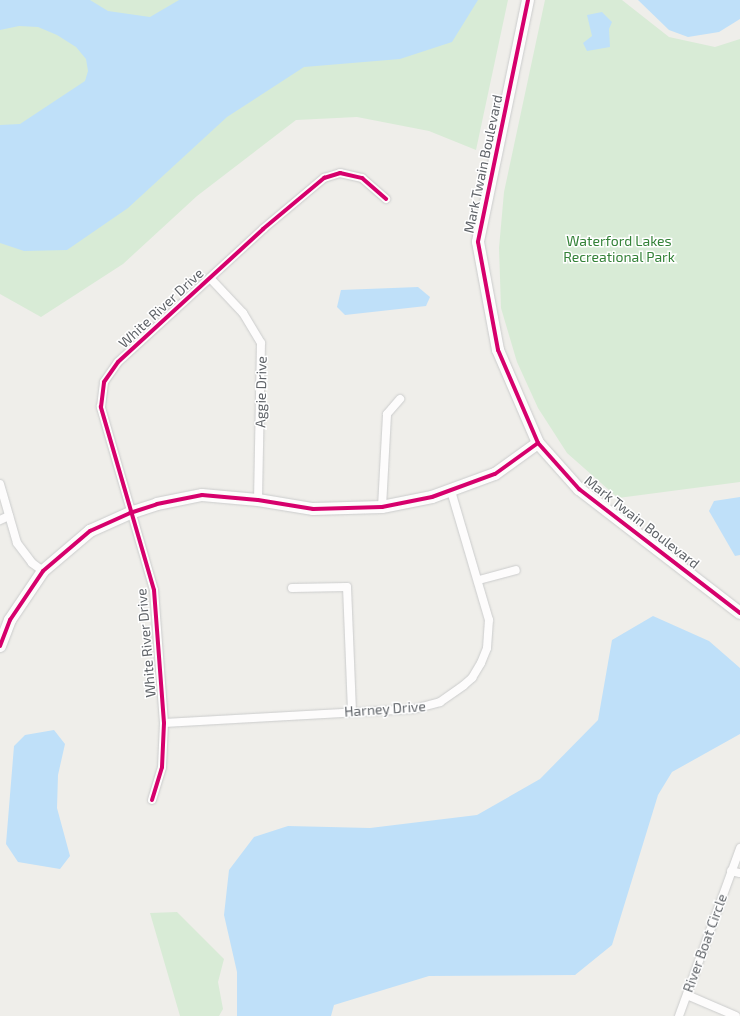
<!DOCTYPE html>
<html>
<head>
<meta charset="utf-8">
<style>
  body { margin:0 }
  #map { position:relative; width:740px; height:1016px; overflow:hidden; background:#efeeea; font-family:"Exo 2",sans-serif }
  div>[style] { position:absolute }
  .green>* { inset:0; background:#d8ebd6 }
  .water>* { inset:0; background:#bfe0f9 }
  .roads { filter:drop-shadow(0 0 1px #cbcccc) drop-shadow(0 0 1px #cbcccc) }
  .street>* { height:8px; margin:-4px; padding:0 4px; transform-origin:4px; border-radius:4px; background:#fdfcfc }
  .secondary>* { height:12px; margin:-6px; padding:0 6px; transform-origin:6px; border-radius:6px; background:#fdfcfc }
  .cycleway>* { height:4px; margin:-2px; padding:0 2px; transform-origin:2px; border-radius:2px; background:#d6006c }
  span { translate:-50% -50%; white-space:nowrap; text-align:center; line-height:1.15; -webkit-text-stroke:3px #fff; paint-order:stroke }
  .street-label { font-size:14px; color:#5f6368 }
  .park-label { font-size:14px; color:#348238 }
</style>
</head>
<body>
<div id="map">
  <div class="green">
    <div style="clip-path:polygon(0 0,508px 0,476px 150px,429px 131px,357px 117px,296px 120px,197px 196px,123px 264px,41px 317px,0 294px)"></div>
    <div style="clip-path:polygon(545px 0,622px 0,669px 37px,715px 47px,740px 39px,740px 482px,618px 498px,567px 453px,538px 408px,517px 362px,501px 308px,499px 248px,504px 192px)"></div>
    <div style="clip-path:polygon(177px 912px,224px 959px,218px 982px,223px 1009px,219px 1016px,180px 1016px,150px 913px)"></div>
  </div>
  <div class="water">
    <div style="clip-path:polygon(0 0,90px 0,108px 11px,150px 17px,179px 0,478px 0,452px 42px,400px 59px,304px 67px,227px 117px,128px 208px,67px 250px,24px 251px,0 243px,0 125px,20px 124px,85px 81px,88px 71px,86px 59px,76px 47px,57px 35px,38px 27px,19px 26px,0 30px)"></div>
    <div style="clip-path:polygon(638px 0,740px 0,740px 19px,719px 32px,688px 37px,669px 30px)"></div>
    <div style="clip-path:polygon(602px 12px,612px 22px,609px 29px,610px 47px,587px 51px,583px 43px,592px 36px,587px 15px)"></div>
    <div style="clip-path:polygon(418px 287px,430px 297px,426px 306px,345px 315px,337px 307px,341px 290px)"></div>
    <div style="clip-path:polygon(740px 497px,740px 555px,735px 556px,709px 511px,714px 501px)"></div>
    <div style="clip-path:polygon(653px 616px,709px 641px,740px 668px,740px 734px,672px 772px,658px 795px,612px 945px,575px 975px,429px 976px,334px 1005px,331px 1016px,237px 1016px,237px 972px,224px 915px,229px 870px,254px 837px,288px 826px,370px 828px,477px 815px,540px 779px,598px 720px,612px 640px)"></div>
    <div style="clip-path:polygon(54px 730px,65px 744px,58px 775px,57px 808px,70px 856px,60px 869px,18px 862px,6px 844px,14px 746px,25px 735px)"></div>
  </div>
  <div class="roads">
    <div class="street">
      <div style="left:210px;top:278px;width:48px;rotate:46.7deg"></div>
      <div style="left:243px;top:313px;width:35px;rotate:59deg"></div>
      <div style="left:261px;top:343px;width:157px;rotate:91.1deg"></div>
      <div style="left:0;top:484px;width:61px;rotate:73.9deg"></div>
      <div style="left:17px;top:543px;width:25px;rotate:53deg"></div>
      <div style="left:32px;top:563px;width:14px;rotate:36deg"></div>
      <div style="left:382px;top:507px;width:93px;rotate:-86.9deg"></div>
      <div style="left:387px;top:414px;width:20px;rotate:-49deg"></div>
      <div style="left:0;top:520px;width:10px;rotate:-24deg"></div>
      <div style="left:479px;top:580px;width:38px;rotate:-15deg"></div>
      <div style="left:292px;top:588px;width:55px;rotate:-1deg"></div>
      <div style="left:347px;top:587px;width:124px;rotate:87.7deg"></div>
      <div style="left:164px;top:723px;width:250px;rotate:-3.2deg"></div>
      <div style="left:414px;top:709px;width:27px;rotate:-15deg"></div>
      <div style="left:440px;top:702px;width:29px;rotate:-35deg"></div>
      <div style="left:464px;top:685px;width:11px;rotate:-41deg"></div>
      <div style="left:472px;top:678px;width:17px;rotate:-59deg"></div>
      <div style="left:481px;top:663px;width:16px;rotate:-68deg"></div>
      <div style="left:487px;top:648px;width:28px;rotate:-86deg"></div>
      <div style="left:489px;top:620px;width:134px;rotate:-106.4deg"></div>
      <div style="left:152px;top:800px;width:34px;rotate:-73deg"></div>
      <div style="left:162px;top:767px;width:44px;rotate:-87.4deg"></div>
      <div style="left:164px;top:723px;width:133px;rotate:-94.3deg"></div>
      <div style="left:154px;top:590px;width:191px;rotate:-106.2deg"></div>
      <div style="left:101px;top:407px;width:25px;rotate:-83deg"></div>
      <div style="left:104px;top:382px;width:24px;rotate:-55deg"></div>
      <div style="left:118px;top:362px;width:197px;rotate:-42.5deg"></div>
      <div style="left:263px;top:229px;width:80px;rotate:-39.9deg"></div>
      <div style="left:324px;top:178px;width:17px;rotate:-17deg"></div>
      <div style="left:340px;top:173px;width:23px;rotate:13deg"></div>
      <div style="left:362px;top:178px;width:32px;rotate:41deg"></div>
      <div style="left:731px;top:871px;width:9px;rotate:13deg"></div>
      <div style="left:687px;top:995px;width:53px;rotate:23.2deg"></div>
      <div style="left:679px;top:1016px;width:179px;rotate:-70deg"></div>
    </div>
    <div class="secondary">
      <div style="left:528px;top:0;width:247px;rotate:101.7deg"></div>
      <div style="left:478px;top:242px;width:110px;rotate:79.5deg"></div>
      <div style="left:498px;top:350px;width:101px;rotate:66.7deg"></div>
      <div style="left:538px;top:443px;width:62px;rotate:48.3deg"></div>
      <div style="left:579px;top:489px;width:203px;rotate:37.6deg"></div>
      <div style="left:0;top:646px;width:28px;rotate:-69deg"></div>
      <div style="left:10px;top:620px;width:59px;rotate:-56deg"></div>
      <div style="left:43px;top:571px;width:62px;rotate:-40.4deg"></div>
      <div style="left:90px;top:531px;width:44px;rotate:-24.2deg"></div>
      <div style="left:130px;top:513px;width:28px;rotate:-18deg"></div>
      <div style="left:157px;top:504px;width:46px;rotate:-11.3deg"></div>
      <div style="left:202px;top:495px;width:56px;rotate:5.1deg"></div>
      <div style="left:258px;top:500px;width:56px;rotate:9.3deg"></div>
      <div style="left:313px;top:509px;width:69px;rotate:-1.7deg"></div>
      <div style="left:382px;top:507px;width:51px;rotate:-11.3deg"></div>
      <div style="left:432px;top:497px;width:67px;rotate:-20.1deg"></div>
      <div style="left:495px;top:474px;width:53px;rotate:-35.8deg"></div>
    </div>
  </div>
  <div class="cycleway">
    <div style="left:528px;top:0;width:247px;rotate:101.7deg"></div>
    <div style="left:478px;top:242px;width:110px;rotate:79.5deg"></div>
    <div style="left:498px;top:350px;width:101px;rotate:66.7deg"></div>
    <div style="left:538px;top:443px;width:62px;rotate:48.3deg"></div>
    <div style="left:579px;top:489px;width:203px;rotate:37.6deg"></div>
    <div style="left:0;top:646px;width:28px;rotate:-69deg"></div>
    <div style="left:10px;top:620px;width:59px;rotate:-56deg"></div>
    <div style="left:43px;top:571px;width:62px;rotate:-40.4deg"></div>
    <div style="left:90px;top:531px;width:44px;rotate:-24.2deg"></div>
    <div style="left:130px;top:513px;width:28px;rotate:-18deg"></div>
    <div style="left:157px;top:504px;width:46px;rotate:-11.3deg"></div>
    <div style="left:202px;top:495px;width:56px;rotate:5.1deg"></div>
    <div style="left:258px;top:500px;width:56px;rotate:9.3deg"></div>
    <div style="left:313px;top:509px;width:69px;rotate:-1.7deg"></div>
    <div style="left:382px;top:507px;width:51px;rotate:-11.3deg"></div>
    <div style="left:432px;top:497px;width:67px;rotate:-20.1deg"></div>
    <div style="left:495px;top:474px;width:53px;rotate:-35.8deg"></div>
    <div style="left:152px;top:800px;width:34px;rotate:-73deg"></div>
    <div style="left:162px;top:767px;width:44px;rotate:-87.4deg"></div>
    <div style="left:164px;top:723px;width:133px;rotate:-94.3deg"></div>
    <div style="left:154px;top:590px;width:191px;rotate:-106.2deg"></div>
    <div style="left:101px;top:407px;width:25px;rotate:-83deg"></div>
    <div style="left:104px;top:382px;width:24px;rotate:-55deg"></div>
    <div style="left:118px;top:362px;width:197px;rotate:-42.5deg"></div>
    <div style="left:263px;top:229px;width:80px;rotate:-39.9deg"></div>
    <div style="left:324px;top:178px;width:17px;rotate:-17deg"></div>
    <div style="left:340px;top:173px;width:23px;rotate:13deg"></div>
    <div style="left:362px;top:178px;width:32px;rotate:41deg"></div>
  </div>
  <div class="street-label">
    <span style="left:483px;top:164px;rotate:-78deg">Mark Twain Boulevard</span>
    <span style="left:161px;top:308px;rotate:-43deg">White River Drive</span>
    <span style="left:261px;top:392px;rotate:-89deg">Aggie Drive</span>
    <span style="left:642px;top:522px;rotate:38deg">Mark Twain Boulevard</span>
    <span style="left:146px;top:643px;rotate:-95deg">White River Drive</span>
    <span style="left:385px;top:709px;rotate:-4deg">Harney Drive</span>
    <span style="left:705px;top:943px;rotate:-70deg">River Boat Circle</span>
  </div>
  <div class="park-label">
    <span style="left:619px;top:249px">Waterford Lakes<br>Recreational Park</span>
  </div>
</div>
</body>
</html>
